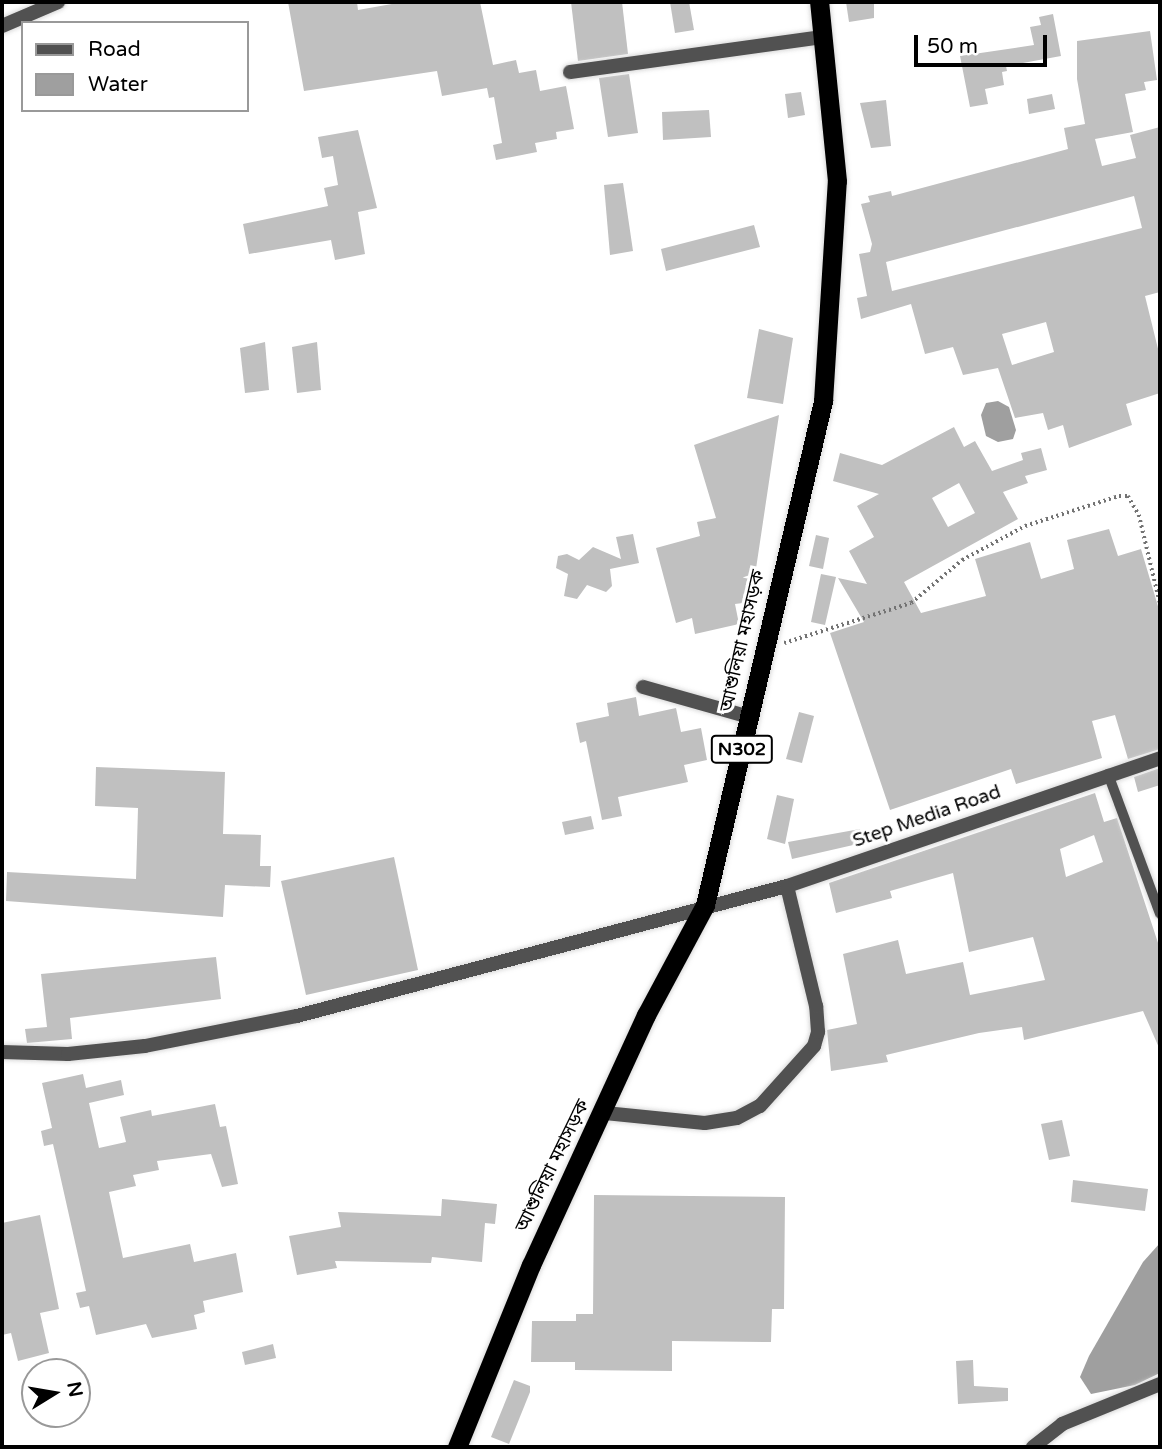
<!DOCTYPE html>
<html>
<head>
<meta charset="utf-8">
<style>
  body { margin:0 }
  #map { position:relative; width:1162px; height:1449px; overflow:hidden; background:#fff; font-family:"Varela Round","Noto Sans Bengali",sans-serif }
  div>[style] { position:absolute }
  .water>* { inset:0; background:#9f9f9f }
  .building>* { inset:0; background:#c0c0c0 }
  .path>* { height:3.5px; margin-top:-1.75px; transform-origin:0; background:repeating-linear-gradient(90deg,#737373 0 2px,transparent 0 5.5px) }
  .roads { filter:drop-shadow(0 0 2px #dbdbdb) drop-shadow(0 0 2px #dbdbdb) }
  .service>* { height:10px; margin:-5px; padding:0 5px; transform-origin:5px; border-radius:5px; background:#515151 }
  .minor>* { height:14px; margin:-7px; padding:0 7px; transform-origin:7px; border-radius:7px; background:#515151 }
  .trunk>* { height:19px; margin:-9.5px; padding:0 9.5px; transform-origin:9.5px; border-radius:9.5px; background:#000 }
  span { translate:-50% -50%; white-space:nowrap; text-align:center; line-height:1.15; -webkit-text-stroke:6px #fff; paint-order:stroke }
  .shield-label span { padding:2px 5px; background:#fff; border:2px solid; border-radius:5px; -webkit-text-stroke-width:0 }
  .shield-label { font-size:18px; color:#000; font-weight:700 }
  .street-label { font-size:19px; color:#000 }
  .frame { position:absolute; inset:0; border:4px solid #000; pointer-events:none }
  .legend { position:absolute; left:21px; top:21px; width:228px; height:91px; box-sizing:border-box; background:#fff; border:2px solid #999; margin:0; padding:9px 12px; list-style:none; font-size:21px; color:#000 }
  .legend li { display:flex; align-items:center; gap:14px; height:35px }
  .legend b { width:35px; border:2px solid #999 }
  .north { position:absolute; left:21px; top:1358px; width:70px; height:70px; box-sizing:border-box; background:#fff; border:2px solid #999; border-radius:50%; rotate:79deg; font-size:19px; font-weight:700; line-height:28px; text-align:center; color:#000 }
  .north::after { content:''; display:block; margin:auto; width:24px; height:32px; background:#000; clip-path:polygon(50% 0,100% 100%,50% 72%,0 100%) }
  .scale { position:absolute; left:914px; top:35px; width:133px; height:32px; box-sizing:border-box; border:4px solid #000; border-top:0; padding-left:9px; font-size:21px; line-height:24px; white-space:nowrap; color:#000; -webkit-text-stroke:5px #fff; paint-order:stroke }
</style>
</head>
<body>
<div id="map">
  <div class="water">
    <div style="clip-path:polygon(998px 401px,1009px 407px,1016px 430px,1013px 439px,998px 442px,986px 436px,981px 415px,986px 403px)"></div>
    <div style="clip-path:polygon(1160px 1243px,1160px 1373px,1135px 1385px,1091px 1394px,1080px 1377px,1089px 1356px,1143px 1262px)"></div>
  </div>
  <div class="building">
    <div style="clip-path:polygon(288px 2px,357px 2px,358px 10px,403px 2px,480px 2px,493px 65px,516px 60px,519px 73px,536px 70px,540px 91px,566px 86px,574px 129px,556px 132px,557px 139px,535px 143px,537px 152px,496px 160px,493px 145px,502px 143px,494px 97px,489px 98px,487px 88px,442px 96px,437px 71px,304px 91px)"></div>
    <div style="clip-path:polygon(571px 2px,622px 2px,628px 54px,578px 61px)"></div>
    <div style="clip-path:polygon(670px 2px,689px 2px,694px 30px,675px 33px)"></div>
    <div style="clip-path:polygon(846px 2px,874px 2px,874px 18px,849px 22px)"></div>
    <div style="clip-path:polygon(1053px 14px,1061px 56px,1006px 66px,1007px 71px,1002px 72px,1004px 85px,985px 89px,988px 104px,970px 107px,960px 56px,1034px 45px,1030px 27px,1041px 25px,1039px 17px)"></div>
    <div style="clip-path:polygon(evenodd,1150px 31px,1157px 80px,1144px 82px,1146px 90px,1125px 94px,1133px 132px,1095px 139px,1102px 166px,1136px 158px,1130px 135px,1160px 127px,1160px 292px,1145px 296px,1160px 357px,1160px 393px,1126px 404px,1132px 425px,1069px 448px,1063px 425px,1048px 430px,1043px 413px,1015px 418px,998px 368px,963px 375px,953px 347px,925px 354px,911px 304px,861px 319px,857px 298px,867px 296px,859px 254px,870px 252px,872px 244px,861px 204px,870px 202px,868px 196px,891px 191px,892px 196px,1068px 149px,1064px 128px,1085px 124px,1077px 79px,1077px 41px,1150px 31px,1134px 196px,1142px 228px,892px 291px,886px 262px,1134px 196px,1150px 31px,1046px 322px,1054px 352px,1012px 365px,1002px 334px,1046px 322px)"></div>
    <div style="clip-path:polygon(629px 74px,638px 133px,608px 137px,599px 78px)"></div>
    <div style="clip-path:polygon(801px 92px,805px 115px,788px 118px,785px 94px)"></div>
    <div style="clip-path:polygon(1052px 94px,1055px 109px,1029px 114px,1027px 99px)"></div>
    <div style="clip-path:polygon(886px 100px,891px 146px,871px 148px,860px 103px)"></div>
    <div style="clip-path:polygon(709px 110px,711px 137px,663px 140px,662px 112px)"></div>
    <div style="clip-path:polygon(358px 130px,377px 208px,358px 212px,365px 254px,335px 260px,331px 240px,249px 254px,243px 224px,328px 206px,324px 188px,338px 185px,333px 156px,322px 158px,318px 137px)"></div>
    <div style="clip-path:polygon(623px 183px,633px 251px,610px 255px,604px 185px)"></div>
    <div style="clip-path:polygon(754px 225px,760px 247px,666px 271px,661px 249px)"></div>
    <div style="clip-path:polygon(759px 329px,793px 338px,783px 404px,747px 398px)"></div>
    <div style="clip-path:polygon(265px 342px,269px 390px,245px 393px,240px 348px)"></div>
    <div style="clip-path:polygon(317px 342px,321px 390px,297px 393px,292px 347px)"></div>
    <div style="clip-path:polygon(779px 415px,751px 602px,735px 604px,739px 624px,695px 634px,692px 618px,676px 623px,656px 548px,700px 536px,697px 522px,716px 518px,694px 445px)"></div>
    <div style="clip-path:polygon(evenodd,954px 427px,964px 447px,975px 441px,992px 471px,1023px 460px,1021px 453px,1041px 448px,1047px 470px,1025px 476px,1028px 483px,1003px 492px,1018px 519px,904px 582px,921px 613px,986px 596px,975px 559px,1030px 542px,1041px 579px,1074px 569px,1067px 540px,1109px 529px,1118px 556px,1141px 549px,1160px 613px,1160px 749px,1128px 759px,1115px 715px,1092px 721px,1102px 758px,1016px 784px,1011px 769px,890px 810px,830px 633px,864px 622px,838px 578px,867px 584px,849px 551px,874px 537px,857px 506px,879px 494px,833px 481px,840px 453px,882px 465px,954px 427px,959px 483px,975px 513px,948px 527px,932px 498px,959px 483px)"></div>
    <div style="clip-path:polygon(633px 534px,639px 563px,610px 569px,612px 586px,606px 592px,587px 585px,577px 599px,564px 596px,568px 574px,556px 568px,558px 556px,567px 554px,579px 560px,593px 547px,621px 559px,616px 537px)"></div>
    <div style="clip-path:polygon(816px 535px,829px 538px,823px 569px,809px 566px)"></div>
    <div style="clip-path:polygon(821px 574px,836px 577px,825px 625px,811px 622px)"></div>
    <div style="clip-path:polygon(636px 697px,639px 716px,676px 708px,681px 732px,701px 728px,707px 760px,684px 765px,688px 782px,618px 797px,622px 816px,602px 820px,586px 741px,580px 743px,576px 723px,609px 716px,607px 703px)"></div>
    <div style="clip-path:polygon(799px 712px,814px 716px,802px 763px,786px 759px)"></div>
    <div style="clip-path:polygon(96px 767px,225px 772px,223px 834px,261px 835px,260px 866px,271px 866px,270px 887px,225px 885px,223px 917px,6px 901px,7px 872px,136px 879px,138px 808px,95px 806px)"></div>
    <div style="clip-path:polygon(1160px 768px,1160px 785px,1138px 792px,1134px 777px)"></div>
    <div style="clip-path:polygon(evenodd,1095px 793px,1104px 822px,1117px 818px,1160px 949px,1160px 1050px,1143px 1011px,1024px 1040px,1022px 1027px,979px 1033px,886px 1055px,888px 1062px,831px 1071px,827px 1030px,857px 1024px,843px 954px,898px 940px,906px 974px,963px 962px,970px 995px,1045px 980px,1033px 937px,969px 952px,953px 873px,890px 891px,892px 898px,836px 913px,829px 883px,1095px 793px,1094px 835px,1103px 862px,1066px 877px,1060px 849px,1094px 835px)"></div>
    <div style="clip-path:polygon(777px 795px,794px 799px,785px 844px,767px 839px)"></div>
    <div style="clip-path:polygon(591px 816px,594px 829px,565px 835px,562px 822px)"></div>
    <div style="clip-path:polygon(860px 829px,862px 843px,792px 859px,788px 842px)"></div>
    <div style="clip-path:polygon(394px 857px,418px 970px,306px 995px,281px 881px)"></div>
    <div style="clip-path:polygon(216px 957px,221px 999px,70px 1018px,72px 1039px,27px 1043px,25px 1029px,47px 1027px,41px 974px)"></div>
    <div style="clip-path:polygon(83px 1074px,86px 1088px,121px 1080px,124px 1095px,89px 1103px,99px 1148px,126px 1142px,120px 1117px,151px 1110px,152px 1116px,215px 1104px,220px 1127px,226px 1126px,238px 1184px,222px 1187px,211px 1154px,157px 1161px,159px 1170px,133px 1175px,136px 1186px,109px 1192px,123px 1258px,190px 1244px,194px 1262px,236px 1253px,243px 1292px,203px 1301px,205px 1312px,194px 1315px,197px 1329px,152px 1338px,146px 1324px,96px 1335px,89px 1306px,80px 1308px,76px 1293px,86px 1291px,53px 1144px,44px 1146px,41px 1131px,52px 1128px,42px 1083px)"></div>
    <div style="clip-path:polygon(1062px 1120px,1070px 1156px,1049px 1160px,1041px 1124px)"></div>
    <div style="clip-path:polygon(1073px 1180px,1148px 1189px,1145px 1211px,1071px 1202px)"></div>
    <div style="clip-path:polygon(594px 1195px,785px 1197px,784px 1309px,772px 1309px,771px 1342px,672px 1341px,672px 1371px,575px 1370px,575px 1362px,531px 1362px,532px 1321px,576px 1321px,576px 1314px,593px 1314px)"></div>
    <div style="clip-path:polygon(442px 1199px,497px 1204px,495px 1224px,485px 1223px,482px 1262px,432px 1257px,431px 1263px,335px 1261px,337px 1268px,297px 1275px,289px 1236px,341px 1227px,338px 1212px,441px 1216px)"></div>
    <div style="clip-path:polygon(40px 1215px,59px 1309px,40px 1313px,49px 1353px,18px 1361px,11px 1333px,2px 1335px,2px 1223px)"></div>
    <div style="clip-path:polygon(273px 1344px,276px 1358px,245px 1365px,242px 1352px)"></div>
    <div style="clip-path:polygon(973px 1360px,974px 1386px,1008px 1388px,1008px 1401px,958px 1404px,956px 1361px)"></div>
    <div style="clip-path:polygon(514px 1380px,530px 1386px,530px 1392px,509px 1444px,491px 1437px)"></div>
  </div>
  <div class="path">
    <div style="left:784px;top:643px;width:133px;rotate:-17.5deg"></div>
    <div style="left:911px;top:603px;width:67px;rotate:-40.1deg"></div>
    <div style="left:962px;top:560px;width:72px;rotate:-28.4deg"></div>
    <div style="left:1025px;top:526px;width:99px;rotate:-17.7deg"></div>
    <div style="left:1119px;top:496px;width:9px"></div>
    <div style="left:1128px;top:496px;width:22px;rotate:60deg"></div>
    <div style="left:1139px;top:515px;width:90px;rotate:76.6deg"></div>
  </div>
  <div class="roads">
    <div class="service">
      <div style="left:1108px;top:774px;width:149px;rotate:69.6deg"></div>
    </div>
    <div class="minor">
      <div style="left:2px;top:26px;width:61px;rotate:-23.2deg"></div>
      <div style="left:570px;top:72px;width:255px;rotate:-7.9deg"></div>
      <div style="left:643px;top:687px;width:111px;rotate:15.7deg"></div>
      <div style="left:2px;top:1052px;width:66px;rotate:1.7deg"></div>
      <div style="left:68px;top:1054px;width:77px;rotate:-5.9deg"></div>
      <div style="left:145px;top:1046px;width:155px;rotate:-11.2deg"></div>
      <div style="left:297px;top:1016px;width:507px;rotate:-14.86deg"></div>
      <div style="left:787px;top:886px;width:394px;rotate:-18.9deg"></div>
      <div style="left:605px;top:1113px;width:100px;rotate:5.7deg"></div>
      <div style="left:705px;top:1123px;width:32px;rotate:-9deg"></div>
      <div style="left:737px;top:1118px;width:26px;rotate:-28deg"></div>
      <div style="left:760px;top:1106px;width:81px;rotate:-48deg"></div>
      <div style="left:814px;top:1046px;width:15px;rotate:-74deg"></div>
      <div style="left:818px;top:1032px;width:26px;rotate:-94deg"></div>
      <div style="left:816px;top:1006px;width:123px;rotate:-103.6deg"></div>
      <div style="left:1033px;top:1447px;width:37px;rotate:-38deg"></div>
      <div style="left:1062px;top:1424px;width:106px;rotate:-22.2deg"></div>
    </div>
    <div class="trunk">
      <div style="left:457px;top:1447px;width:196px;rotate:-67.9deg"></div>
      <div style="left:531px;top:1265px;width:275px;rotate:-65.3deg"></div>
      <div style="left:646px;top:1015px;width:125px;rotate:-61.8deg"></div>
      <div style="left:705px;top:905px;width:518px;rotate:-76.82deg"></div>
      <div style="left:823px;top:401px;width:220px;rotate:-86.4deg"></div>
      <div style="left:837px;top:181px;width:180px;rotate:-95.7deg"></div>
    </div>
  </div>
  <div class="shield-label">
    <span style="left:742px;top:749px">N302</span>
  </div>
  <div class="street-label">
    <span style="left:743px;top:641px;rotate:-77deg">আশুলিয়া মহাসড়ক</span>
    <span style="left:927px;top:817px;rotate:-19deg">Step Media Road</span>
    <span style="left:553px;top:1166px;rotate:-64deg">আশুলিয়া মহাসড়ক</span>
  </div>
  <div class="frame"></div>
  <ul class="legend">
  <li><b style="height:9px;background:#515151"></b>Road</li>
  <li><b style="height:19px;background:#9f9f9f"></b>Water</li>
  </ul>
  <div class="north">N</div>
  <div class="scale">50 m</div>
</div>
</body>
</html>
